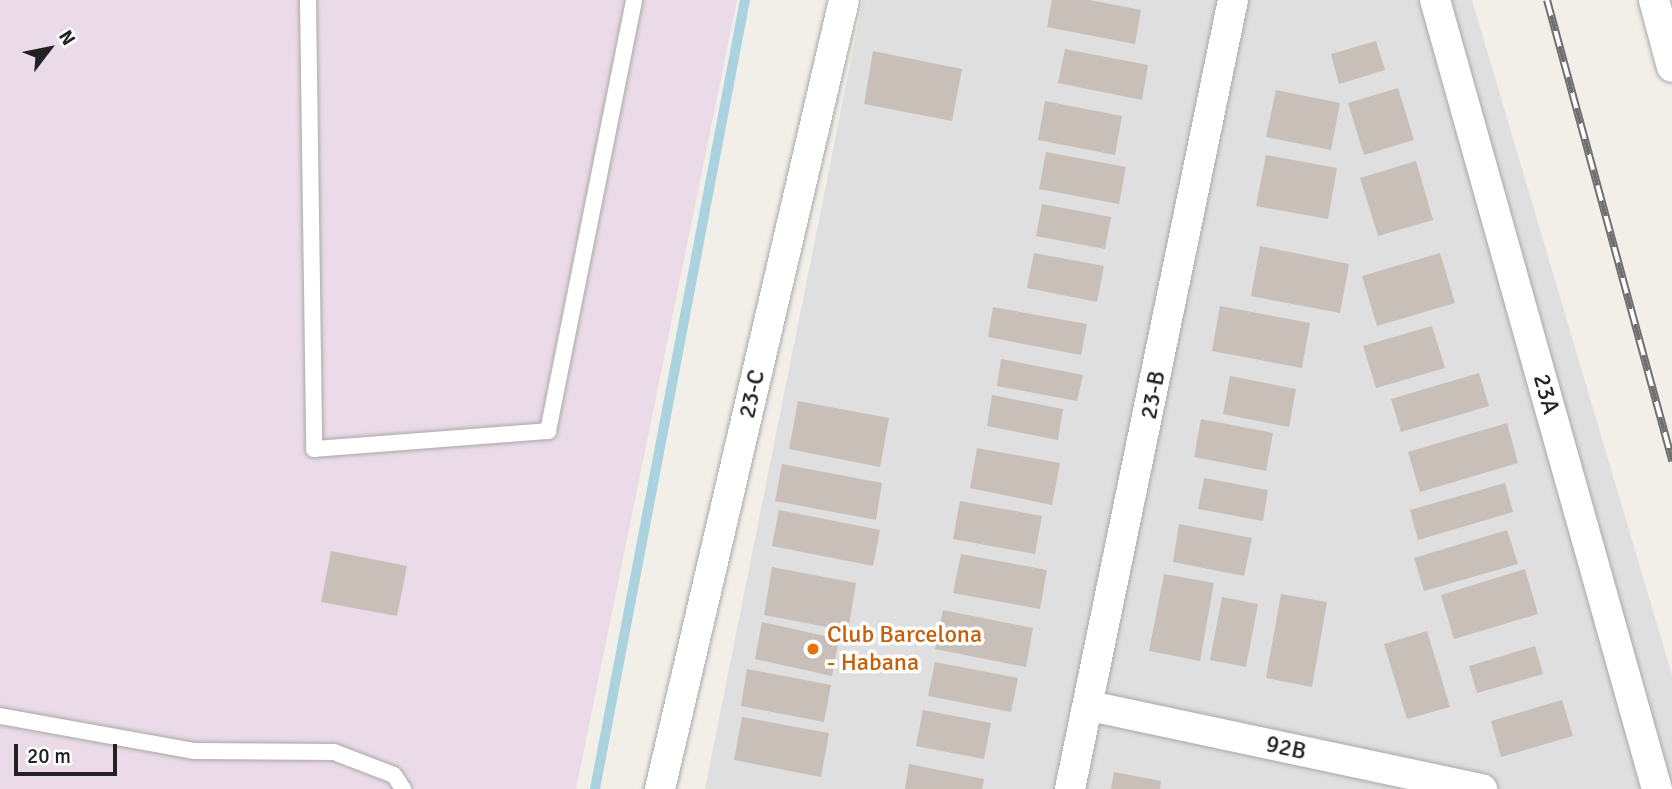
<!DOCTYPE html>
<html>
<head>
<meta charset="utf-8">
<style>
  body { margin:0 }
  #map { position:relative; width:1672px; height:789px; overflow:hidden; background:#f2efe9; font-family:Signika,sans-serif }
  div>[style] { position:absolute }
  .residential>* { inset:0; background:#e0dfdf }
  .industrial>* { inset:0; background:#ebdbe8 }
  .stream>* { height:10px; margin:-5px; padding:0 5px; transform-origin:5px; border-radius:5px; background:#aad3df }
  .building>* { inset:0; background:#c7bfb8 }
  .roads { filter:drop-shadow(0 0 2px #a9a9a9) drop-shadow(0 0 2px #a9a9a9) }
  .lane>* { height:16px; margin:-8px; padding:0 8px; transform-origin:8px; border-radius:8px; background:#fff }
  .street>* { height:30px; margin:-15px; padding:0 15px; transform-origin:15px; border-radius:15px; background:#fff }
  .rail>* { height:8px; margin-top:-4px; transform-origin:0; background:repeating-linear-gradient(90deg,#fff 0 16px,#707070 0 32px); box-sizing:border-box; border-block:2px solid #707070 }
  .dots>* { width:19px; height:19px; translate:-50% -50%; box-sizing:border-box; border:4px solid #fff; border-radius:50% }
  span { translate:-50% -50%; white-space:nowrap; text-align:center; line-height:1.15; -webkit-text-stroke:7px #fff; paint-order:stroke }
  .street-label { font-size:24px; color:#222 }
  .food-label { font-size:24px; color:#c56008 }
  .left { translate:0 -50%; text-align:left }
  .north { position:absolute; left:14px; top:14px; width:70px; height:70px; -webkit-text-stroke:5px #fff; paint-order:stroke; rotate:58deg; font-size:19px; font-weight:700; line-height:28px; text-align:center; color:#222 }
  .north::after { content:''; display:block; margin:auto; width:24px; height:32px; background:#222; clip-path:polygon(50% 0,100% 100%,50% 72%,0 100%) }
  .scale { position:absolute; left:14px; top:744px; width:103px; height:32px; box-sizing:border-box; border:4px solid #222; border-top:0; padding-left:9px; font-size:21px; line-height:24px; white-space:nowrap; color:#222; -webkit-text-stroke:5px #fff; paint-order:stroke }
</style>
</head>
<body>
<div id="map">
  <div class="residential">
    <div style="clip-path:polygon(863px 0,1472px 0,1672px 675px,1672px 789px,705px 789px)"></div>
  </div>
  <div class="industrial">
    <div style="clip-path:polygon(0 0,737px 0,576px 789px,0 789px)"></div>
  </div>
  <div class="stream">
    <div style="left:595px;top:789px;width:803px;rotate:-79.24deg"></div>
  </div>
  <div class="building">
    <div style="clip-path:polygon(1052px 0,1090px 0,1141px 10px,1135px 44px,1047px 27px)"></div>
    <div style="clip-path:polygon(1376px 41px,1385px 70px,1339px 84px,1331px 54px)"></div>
    <div style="clip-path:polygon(1065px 49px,1148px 65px,1142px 100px,1058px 83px)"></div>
    <div style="clip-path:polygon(873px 51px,962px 69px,952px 121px,864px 104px)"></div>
    <div style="clip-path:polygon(1398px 88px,1414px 140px,1364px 155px,1348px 103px)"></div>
    <div style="clip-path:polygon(1276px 90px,1340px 103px,1331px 150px,1266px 137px)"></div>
    <div style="clip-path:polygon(1045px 101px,1122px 116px,1115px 155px,1038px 140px)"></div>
    <div style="clip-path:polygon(1046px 152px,1126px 167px,1119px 204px,1039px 189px)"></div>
    <div style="clip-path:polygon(1266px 155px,1337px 168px,1328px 219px,1256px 206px)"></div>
    <div style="clip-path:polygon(1416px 161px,1433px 220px,1378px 236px,1360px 178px)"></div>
    <div style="clip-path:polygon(1042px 204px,1111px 217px,1105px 249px,1036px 236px)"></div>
    <div style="clip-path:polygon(1260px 246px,1349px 264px,1340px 313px,1251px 296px)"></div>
    <div style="clip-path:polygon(1034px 253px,1104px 266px,1097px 302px,1027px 288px)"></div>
    <div style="clip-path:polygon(1440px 253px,1455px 303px,1377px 326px,1362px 276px)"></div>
    <div style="clip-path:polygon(1220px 306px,1310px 323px,1302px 368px,1212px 351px)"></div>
    <div style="clip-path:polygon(993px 307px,1087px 324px,1081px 355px,988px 337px)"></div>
    <div style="clip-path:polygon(1432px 326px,1445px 368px,1376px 388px,1363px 346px)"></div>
    <div style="clip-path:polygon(1001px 359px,1083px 375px,1077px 401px,997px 386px)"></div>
    <div style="clip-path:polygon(1479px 373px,1489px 406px,1401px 432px,1391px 399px)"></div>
    <div style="clip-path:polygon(1230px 376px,1296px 389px,1289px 427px,1223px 414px)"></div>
    <div style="clip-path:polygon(992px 395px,1063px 409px,1058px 440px,987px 426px)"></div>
    <div style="clip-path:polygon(798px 401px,889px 418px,880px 467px,789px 449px)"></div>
    <div style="clip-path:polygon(1201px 419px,1273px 433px,1266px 471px,1194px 457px)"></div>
    <div style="clip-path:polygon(1507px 423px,1518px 463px,1420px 492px,1408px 452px)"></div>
    <div style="clip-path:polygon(977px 448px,1060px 463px,1052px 505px,970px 488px)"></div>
    <div style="clip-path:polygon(782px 464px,882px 483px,876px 520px,775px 501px)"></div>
    <div style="clip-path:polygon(1204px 478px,1268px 490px,1263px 521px,1198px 509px)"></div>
    <div style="clip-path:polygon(1505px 483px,1513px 512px,1418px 540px,1410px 510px)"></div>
    <div style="clip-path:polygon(960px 501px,1042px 516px,1035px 554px,953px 539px)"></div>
    <div style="clip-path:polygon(779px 510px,880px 530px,873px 566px,772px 546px)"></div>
    <div style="clip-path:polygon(1179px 524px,1252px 538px,1244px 576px,1173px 562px)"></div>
    <div style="clip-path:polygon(1507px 530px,1518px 564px,1424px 591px,1414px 558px)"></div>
    <div style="clip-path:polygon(331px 551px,407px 566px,397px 616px,321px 602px)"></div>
    <div style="clip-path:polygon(961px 554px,1047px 570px,1040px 609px,953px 593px)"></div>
    <div style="clip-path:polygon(772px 567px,856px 583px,848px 631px,764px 615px)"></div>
    <div style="clip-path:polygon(1525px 569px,1538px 614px,1454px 639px,1441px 595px)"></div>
    <div style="clip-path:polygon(1164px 574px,1214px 583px,1200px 661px,1149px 651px)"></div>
    <div style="clip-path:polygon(1281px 594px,1327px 602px,1312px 687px,1266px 678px)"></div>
    <div style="clip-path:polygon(1222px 597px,1258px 604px,1246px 667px,1210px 660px)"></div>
    <div style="clip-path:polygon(943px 610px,1033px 628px,1026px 667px,935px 649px)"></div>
    <div style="clip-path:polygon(762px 622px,839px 639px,832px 676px,755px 659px)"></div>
    <div style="clip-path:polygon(1427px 631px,1450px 707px,1407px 719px,1384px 644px)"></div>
    <div style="clip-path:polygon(1535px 646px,1543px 674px,1477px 693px,1469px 666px)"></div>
    <div style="clip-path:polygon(935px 662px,1018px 678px,1011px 712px,928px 696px)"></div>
    <div style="clip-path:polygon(747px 669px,831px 685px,824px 722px,741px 706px)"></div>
    <div style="clip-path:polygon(1562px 700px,1573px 736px,1501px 757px,1491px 721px)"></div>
    <div style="clip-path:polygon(923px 710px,991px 723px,984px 759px,916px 746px)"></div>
    <div style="clip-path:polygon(742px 717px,829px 733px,821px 777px,734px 760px)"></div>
    <div style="clip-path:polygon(909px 764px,984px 779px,982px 789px,905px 789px)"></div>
    <div style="clip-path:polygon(1114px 772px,1161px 781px,1160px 789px,1111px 789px)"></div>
  </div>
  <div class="roads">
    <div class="lane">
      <div style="left:308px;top:0;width:449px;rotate:89.2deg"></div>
      <div style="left:314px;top:449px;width:235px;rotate:-4.4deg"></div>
      <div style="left:548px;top:431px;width:439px;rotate:-78.7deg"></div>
      <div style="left:0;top:716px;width:198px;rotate:10.2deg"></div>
      <div style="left:195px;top:751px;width:139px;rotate:0.4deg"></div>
      <div style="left:334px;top:752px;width:64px;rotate:21deg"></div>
      <div style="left:394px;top:775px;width:17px;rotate:57deg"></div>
    </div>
    <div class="street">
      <div style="left:1435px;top:0;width:820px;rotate:74.29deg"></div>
      <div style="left:1654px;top:0;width:69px;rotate:75deg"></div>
      <div style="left:1090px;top:706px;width:401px;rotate:12deg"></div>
      <div style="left:660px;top:789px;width:810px;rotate:-76.87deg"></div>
      <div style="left:1070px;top:789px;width:806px;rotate:-78.33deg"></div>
    </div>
  </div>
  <div class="rail">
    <div style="left:1547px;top:0;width:478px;rotate:74.8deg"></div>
  </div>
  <div class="dots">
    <div style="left:813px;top:649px;background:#e8710a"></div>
  </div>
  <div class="street-label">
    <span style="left:752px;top:394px;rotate:-77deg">23-C</span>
    <span style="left:1546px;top:394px;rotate:74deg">23A</span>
    <span style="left:1153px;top:395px;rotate:-79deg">23-B</span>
    <span style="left:1286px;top:748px;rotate:12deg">92B</span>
  </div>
  <div class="food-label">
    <span class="left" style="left:827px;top:649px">Club Barcelona<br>- Habana</span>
  </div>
  <div class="north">N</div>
  <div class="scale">20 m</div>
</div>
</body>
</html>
